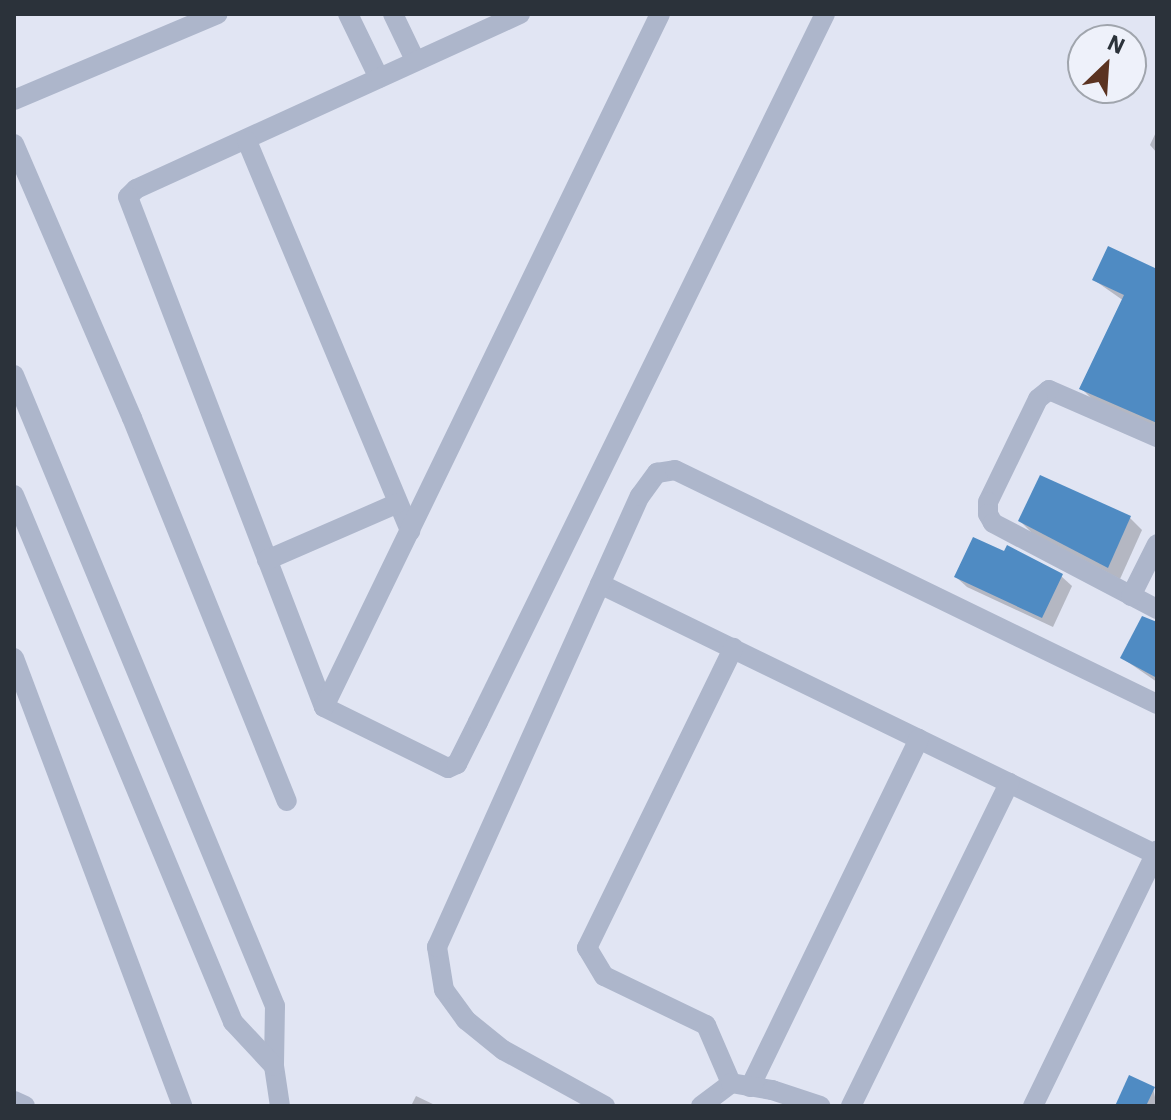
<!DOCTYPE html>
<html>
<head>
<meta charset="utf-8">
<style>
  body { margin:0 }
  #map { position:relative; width:1171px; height:1120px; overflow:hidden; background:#e1e5f3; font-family:"IBM Plex Sans",sans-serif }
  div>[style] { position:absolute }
  .shadow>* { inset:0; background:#0003 }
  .building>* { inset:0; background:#4f8bc3 }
  .minor>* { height:20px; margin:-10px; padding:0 10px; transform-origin:10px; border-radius:10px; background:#adb6cb }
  span { translate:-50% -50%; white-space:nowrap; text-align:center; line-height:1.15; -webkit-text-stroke:6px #eef1fa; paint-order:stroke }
  .frame { position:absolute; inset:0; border:16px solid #2b323a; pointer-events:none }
  .north { position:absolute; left:1067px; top:24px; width:80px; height:80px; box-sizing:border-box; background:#eef1fa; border:2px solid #a0a5ad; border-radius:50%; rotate:25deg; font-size:22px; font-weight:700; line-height:32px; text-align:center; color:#2b323a }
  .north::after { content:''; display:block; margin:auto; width:28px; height:36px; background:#5b3321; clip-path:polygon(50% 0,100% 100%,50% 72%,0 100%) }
</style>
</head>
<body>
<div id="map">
  <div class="shadow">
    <div style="clip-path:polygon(1157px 130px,1157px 153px,1150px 145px)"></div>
    <div style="clip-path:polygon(1157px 271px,1157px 432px,1095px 402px,1081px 388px,1124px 301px,1094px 280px)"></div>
    <div style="clip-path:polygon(1041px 478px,1130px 518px,1142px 530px,1120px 579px,1032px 533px,1020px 521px)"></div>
    <div style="clip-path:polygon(1061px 576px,1072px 586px,1053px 627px,967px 587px,956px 577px)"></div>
    <div style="clip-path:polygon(1157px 624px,1157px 682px,1122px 658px)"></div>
    <div style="clip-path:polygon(1153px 1088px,1157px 1106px,1117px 1106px)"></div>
    <div style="clip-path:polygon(416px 1096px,437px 1106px,411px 1106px)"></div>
  </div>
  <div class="building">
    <div style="clip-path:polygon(1108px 246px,1157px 269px,1157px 423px,1079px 389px,1124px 295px,1092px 280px)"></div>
    <div style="clip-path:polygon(1040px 475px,1131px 516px,1108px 568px,1018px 521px)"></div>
    <div style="clip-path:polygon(973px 537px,1004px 551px,1007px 545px,1063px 574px,1042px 618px,954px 577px)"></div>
    <div style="clip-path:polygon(1142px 616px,1157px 622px,1157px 678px,1120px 658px)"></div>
    <div style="clip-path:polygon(1129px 1075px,1155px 1087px,1146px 1106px,1115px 1106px)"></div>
  </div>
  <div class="minor">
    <div style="left:348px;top:14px;width:71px;rotate:64.2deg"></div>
    <div style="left:393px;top:14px;width:51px;rotate:64.4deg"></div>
    <div style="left:520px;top:14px;width:422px;rotate:155.5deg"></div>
    <div style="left:136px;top:189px;width:11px;rotate:135deg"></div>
    <div style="left:128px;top:197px;width:546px;rotate:68.98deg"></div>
    <div style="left:324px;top:707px;width:138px;rotate:26.2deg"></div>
    <div style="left:448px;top:768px;width:10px;rotate:-24deg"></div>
    <div style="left:457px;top:764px;width:47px;rotate:-63.4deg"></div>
    <div style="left:478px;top:722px;width:788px;rotate:-63.89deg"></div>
    <div style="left:14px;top:100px;width:221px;rotate:-22.9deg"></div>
    <div style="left:247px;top:141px;width:423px;rotate:67.3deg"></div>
    <div style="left:14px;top:144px;width:298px;rotate:66.7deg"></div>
    <div style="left:132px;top:418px;width:413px;rotate:68deg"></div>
    <div style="left:14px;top:375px;width:683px;rotate:67.53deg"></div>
    <div style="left:275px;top:1006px;width:60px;rotate:91deg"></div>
    <div style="left:274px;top:1066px;width:40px;rotate:81.5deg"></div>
    <div style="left:1157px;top:437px;width:118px;rotate:-156.5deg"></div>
    <div style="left:1049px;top:390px;width:14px;rotate:141deg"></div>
    <div style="left:1038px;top:399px;width:114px;rotate:115.9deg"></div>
    <div style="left:988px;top:502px;width:12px;rotate:90deg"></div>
    <div style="left:988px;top:514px;width:10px;rotate:61deg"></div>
    <div style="left:993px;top:523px;width:185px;rotate:27.7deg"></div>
    <div style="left:14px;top:495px;width:571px;rotate:67.43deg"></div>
    <div style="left:233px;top:1022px;width:60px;rotate:47deg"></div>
    <div style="left:267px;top:560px;width:141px;rotate:-23.5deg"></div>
    <div style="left:600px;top:584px;width:617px;rotate:25.94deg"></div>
    <div style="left:1131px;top:596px;width:58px;rotate:-63.4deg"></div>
    <div style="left:14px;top:658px;width:478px;rotate:69.4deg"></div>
    <div style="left:324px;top:707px;width:770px;rotate:-64.13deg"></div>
    <div style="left:731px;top:1083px;width:63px;rotate:-113.3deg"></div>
    <div style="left:706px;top:1025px;width:113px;rotate:-154.3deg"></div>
    <div style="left:604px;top:976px;width:33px;rotate:-121deg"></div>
    <div style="left:587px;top:948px;width:334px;rotate:-64deg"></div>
    <div style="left:750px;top:1087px;width:387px;rotate:-64.1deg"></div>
    <div style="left:14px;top:1101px;width:12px;rotate:24deg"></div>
    <div style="left:605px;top:1106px;width:116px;rotate:-151.2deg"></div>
    <div style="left:503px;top:1050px;width:48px;rotate:-141deg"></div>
    <div style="left:466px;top:1020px;width:37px;rotate:-126deg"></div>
    <div style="left:444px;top:990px;width:44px;rotate:-99.2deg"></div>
    <div style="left:437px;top:947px;width:495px;rotate:-65.8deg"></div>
    <div style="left:640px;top:496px;width:29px;rotate:-54deg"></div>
    <div style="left:657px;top:473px;width:18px;rotate:-9deg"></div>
    <div style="left:675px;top:470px;width:536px;rotate:25.9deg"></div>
    <div style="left:701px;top:1106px;width:38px;rotate:-37deg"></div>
    <div style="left:731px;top:1083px;width:42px;rotate:9.7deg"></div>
    <div style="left:772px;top:1090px;width:51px;rotate:18.4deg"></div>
    <div style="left:851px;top:1106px;width:360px;rotate:-63.9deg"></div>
    <div style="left:1033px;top:1106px;width:284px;rotate:-64.1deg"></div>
  </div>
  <div class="frame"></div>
  <div class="north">N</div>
</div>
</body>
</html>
